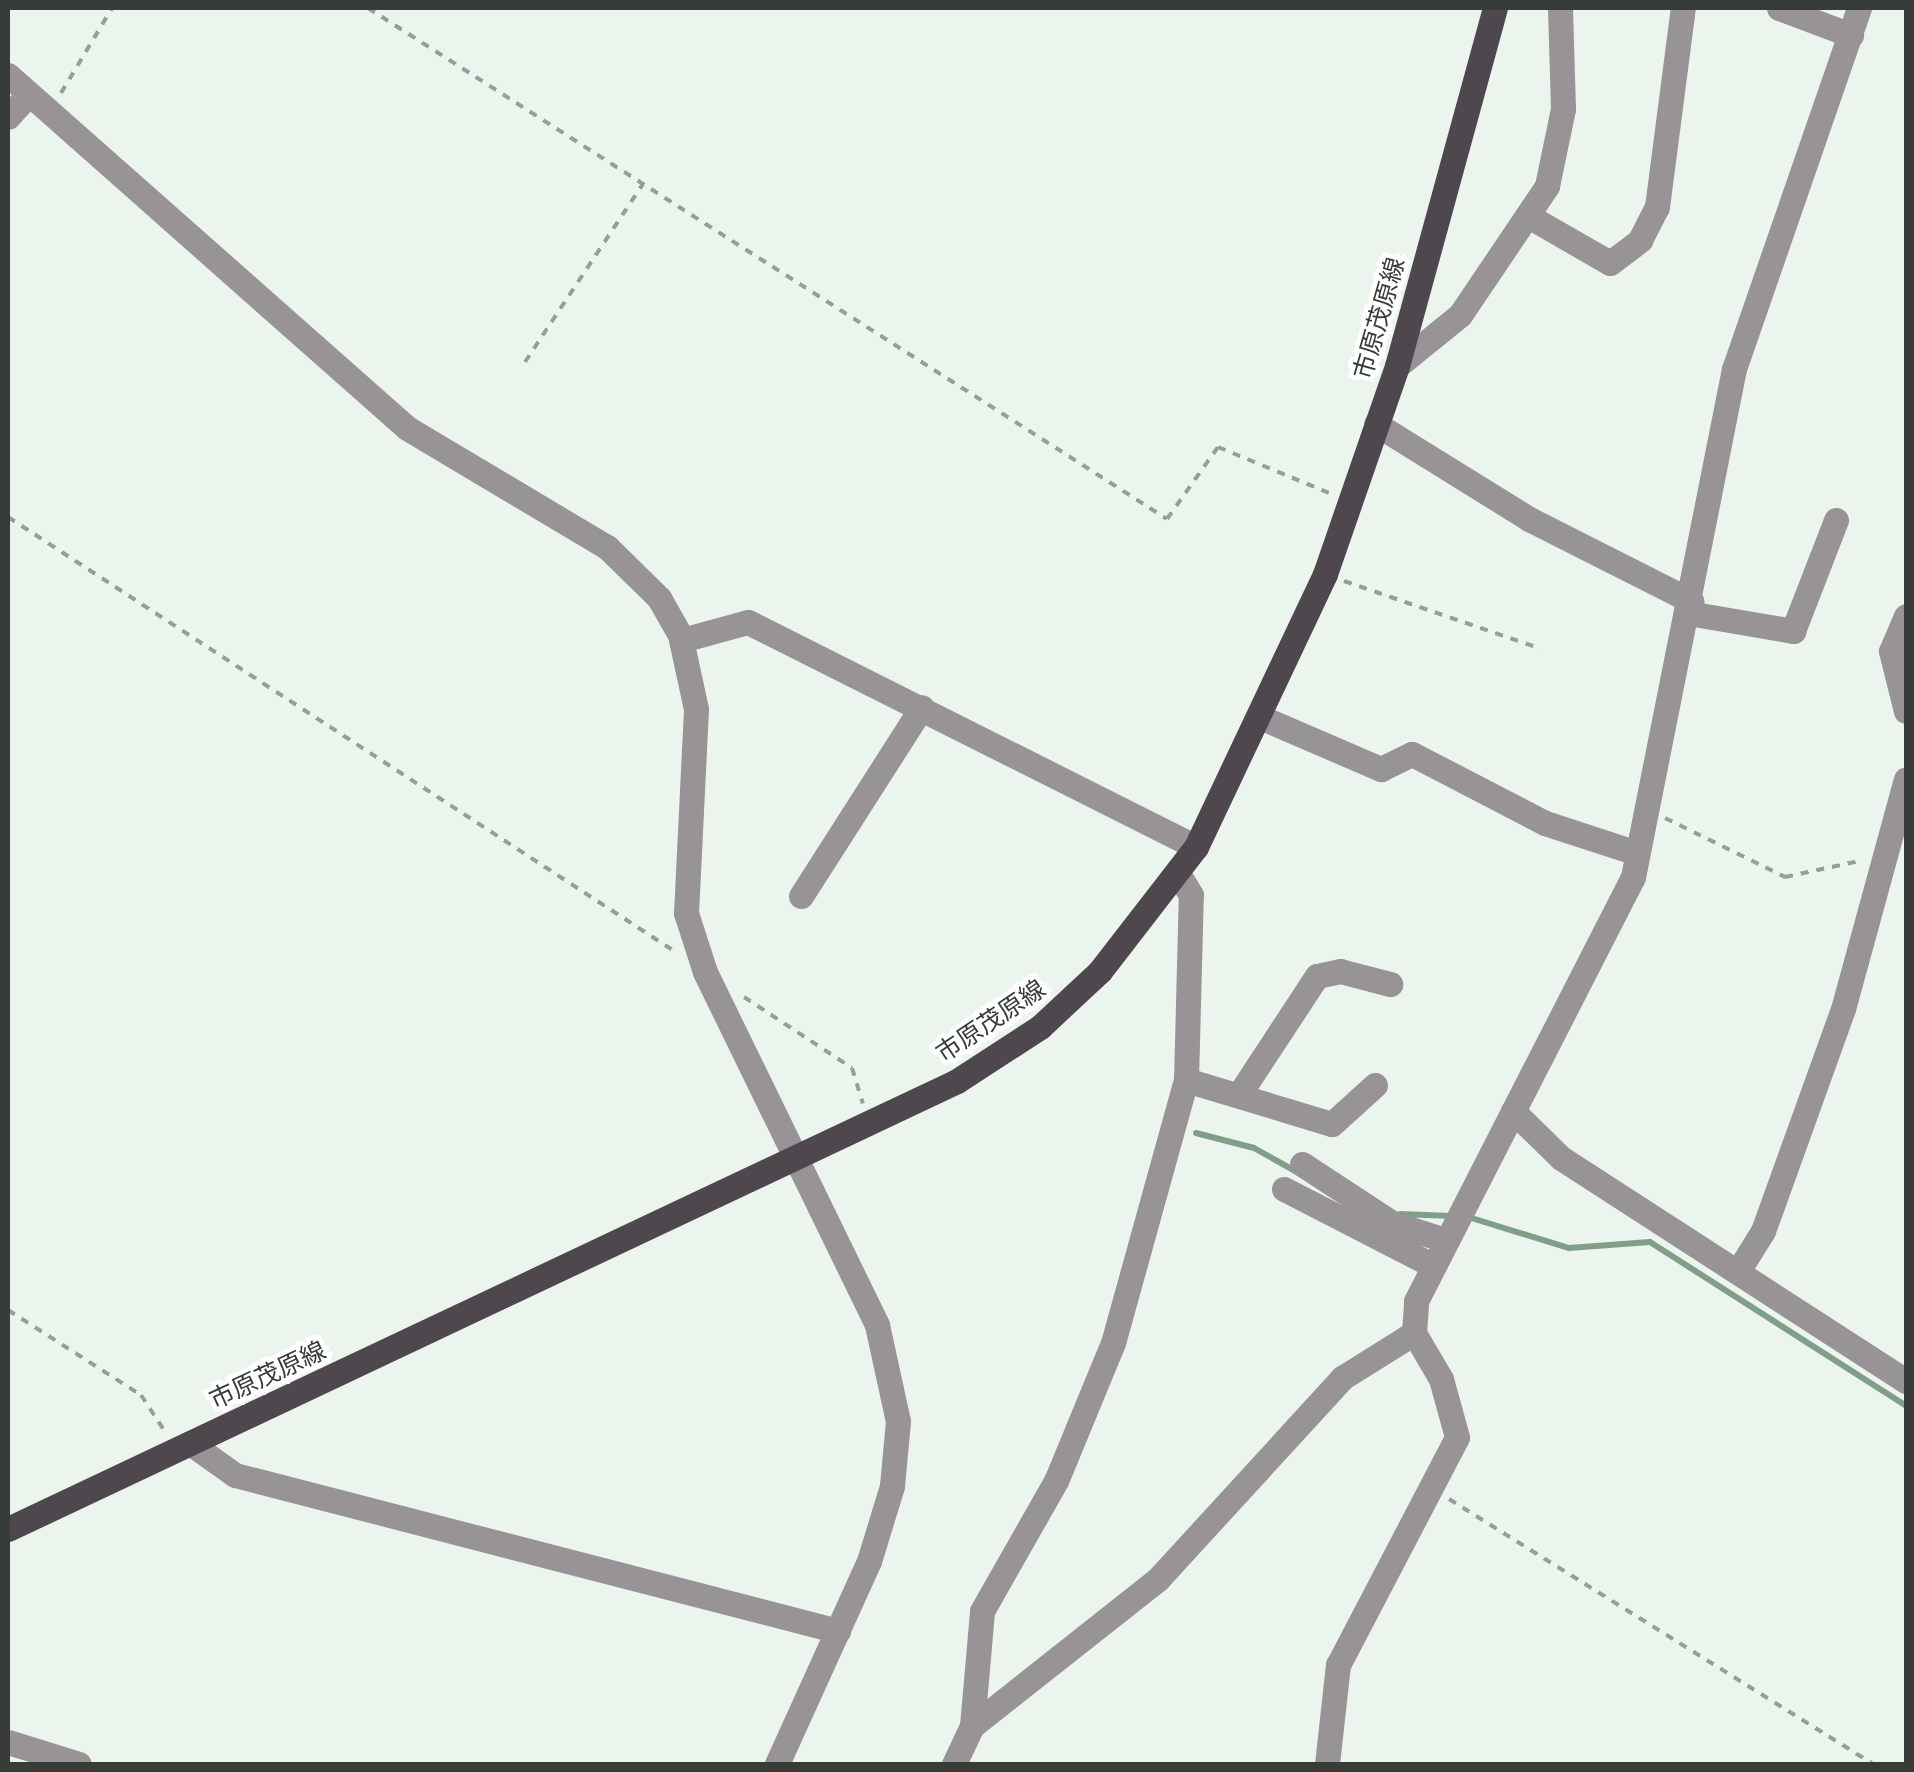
<!DOCTYPE html>
<html>
<head>
<meta charset="utf-8">
<style>
  body { margin:0 }
  #map { position:relative; width:1914px; height:1772px; overflow:hidden; background:#ebf5ed; font-family:Literata,"Noto Sans JP",serif }
  div>[style] { position:absolute }
  .stream>* { height:6px; margin:-3px; padding:0 3px; transform-origin:3px; border-radius:3px; background:#819f88 }
  .path>* { height:4px; margin-top:-2px; transform-origin:0; background:repeating-linear-gradient(90deg,#979e99 0 8px,transparent 0 16px) }
  .minor>* { height:25px; margin:-12.5px; padding:0 12.5px; transform-origin:12.5px; border-radius:12.5px; background:#979397 }
  .major>* { height:25px; margin:-12.5px; padding:0 12.5px; transform-origin:12.5px; border-radius:12.5px; background:#4e484e }
  span { translate:-50% -50%; white-space:nowrap; text-align:center; line-height:1.15; -webkit-text-stroke:9px #fff; paint-order:stroke }
  .street-label { font-size:25px; color:#383c39 }
  .frame { position:absolute; inset:0; border:10px solid #383c39; pointer-events:none }
</style>
</head>
<body>
<div id="map">
  <div class="stream">
    <div style="left:1196px;top:1133px;width:60px;rotate:14.5deg"></div>
    <div style="left:1254px;top:1148px;width:49px;rotate:29.2deg"></div>
    <div style="left:1400px;top:1214px;width:52px;rotate:2.2deg"></div>
    <div style="left:1465px;top:1216px;width:109px;rotate:17.1deg"></div>
    <div style="left:1569px;top:1248px;width:81px;rotate:-4.2deg"></div>
    <div style="left:1650px;top:1242px;width:304px;rotate:32.6deg"></div>
  </div>
  <div class="path">
    <div style="left:368px;top:8px;width:948px;rotate:32.6deg"></div>
    <div style="left:1167px;top:519px;width:88px;rotate:-54.7deg"></div>
    <div style="left:1218px;top:447px;width:120px;rotate:22.5deg"></div>
    <div style="left:61px;top:93px;width:99px;rotate:-59deg"></div>
    <div style="left:525px;top:362px;width:214px;rotate:-56.5deg"></div>
    <div style="left:8px;top:517px;width:795px;rotate:33.09deg"></div>
    <div style="left:1344px;top:581px;width:208px;rotate:19deg"></div>
    <div style="left:1665px;top:818px;width:134px;rotate:26.2deg"></div>
    <div style="left:1785px;top:877px;width:76px;rotate:-12.2deg"></div>
    <div style="left:744px;top:997px;width:129px;rotate:33.3deg"></div>
    <div style="left:852px;top:1068px;width:37px;rotate:73deg"></div>
    <div style="left:8px;top:1310px;width:158px;rotate:32.6deg"></div>
    <div style="left:141px;top:1395px;width:42px;rotate:56.7deg"></div>
    <div style="left:1449px;top:1499px;width:500px;rotate:32.01deg"></div>
  </div>
  <div class="minor">
    <div style="left:1779px;top:8px;width:77px;rotate:20.6deg"></div>
    <div style="left:8px;top:75px;width:533px;rotate:41.5deg"></div>
    <div style="left:407px;top:428px;width:233px;rotate:30.8deg"></div>
    <div style="left:607px;top:547px;width:73px;rotate:44.4deg"></div>
    <div style="left:659px;top:598px;width:43px;rotate:60.4deg"></div>
    <div style="left:680px;top:635px;width:76px;rotate:77.8deg"></div>
    <div style="left:696px;top:709px;width:204px;rotate:92.8deg"></div>
    <div style="left:686px;top:913px;width:62px;rotate:72.1deg"></div>
    <div style="left:705px;top:972px;width:393px;rotate:64deg"></div>
    <div style="left:877px;top:1325px;width:98px;rotate:77.7deg"></div>
    <div style="left:898px;top:1421px;width:65px;rotate:95.3deg"></div>
    <div style="left:892px;top:1486px;width:78px;rotate:107deg"></div>
    <div style="left:869px;top:1561px;width:223px;rotate:114.4deg"></div>
    <div style="left:8px;top:117px;width:31px;rotate:-48deg"></div>
    <div style="left:1530px;top:217px;width:92px;rotate:29.9deg"></div>
    <div style="left:1610px;top:263px;width:38px;rotate:-37deg"></div>
    <div style="left:1640px;top:240px;width:37px;rotate:-63deg"></div>
    <div style="left:1657px;top:207px;width:201px;rotate:-82.6deg"></div>
    <div style="left:1397px;top:366px;width:81px;rotate:-39deg"></div>
    <div style="left:1460px;top:315px;width:156px;rotate:-56deg"></div>
    <div style="left:1547px;top:186px;width:79px;rotate:-78.3deg"></div>
    <div style="left:1563px;top:109px;width:101px;rotate:-91.7deg"></div>
    <div style="left:1376px;top:424px;width:180px;rotate:31.8deg"></div>
    <div style="left:1529px;top:519px;width:182px;rotate:26.8deg"></div>
    <div style="left:1688px;top:613px;width:107px;rotate:9.7deg"></div>
    <div style="left:1793px;top:631px;width:119px;rotate:-68.8deg"></div>
    <div style="left:1906px;top:616px;width:38px;rotate:113deg"></div>
    <div style="left:1891px;top:651px;width:62px;rotate:76deg"></div>
    <div style="left:682px;top:640px;width:68px;rotate:-15.3deg"></div>
    <div style="left:748px;top:622px;width:501px;rotate:26.67deg"></div>
    <div style="left:1260px;top:717px;width:132px;rotate:23.3deg"></div>
    <div style="left:1381px;top:769px;width:34px;rotate:-26deg"></div>
    <div style="left:1412px;top:754px;width:150px;rotate:27.4deg"></div>
    <div style="left:1545px;top:823px;width:97px;rotate:18.1deg"></div>
    <div style="left:801px;top:896px;width:224px;rotate:-57.4deg"></div>
    <div style="left:1186px;top:1080px;width:152px;rotate:16.8deg"></div>
    <div style="left:1332px;top:1124px;width:58px;rotate:-42.2deg"></div>
    <div style="left:1240px;top:1093px;width:140px;rotate:-56.7deg"></div>
    <div style="left:1317px;top:976px;width:24px;rotate:-12deg"></div>
    <div style="left:1340px;top:971px;width:52px;rotate:14.6deg"></div>
    <div style="left:1513px;top:1111px;width:67px;rotate:44.4deg"></div>
    <div style="left:1561px;top:1158px;width:411px;rotate:32.9deg"></div>
    <div style="left:1302px;top:1164px;width:108px;rotate:33.2deg"></div>
    <div style="left:1392px;top:1223px;width:52px;rotate:17.7deg"></div>
    <div style="left:1284px;top:1189px;width:162px;rotate:27.2deg"></div>
    <div style="left:1738px;top:1271px;width:47px;rotate:-58deg"></div>
    <div style="left:1763px;top:1231px;width:236px;rotate:-70.2deg"></div>
    <div style="left:1843px;top:1009px;width:238px;rotate:-74.7deg"></div>
    <div style="left:190px;top:1443px;width:55px;rotate:35.4deg"></div>
    <div style="left:235px;top:1475px;width:623px;rotate:14.5deg"></div>
    <div style="left:972px;top:1726px;width:237px;rotate:-38.3deg"></div>
    <div style="left:1158px;top:1579px;width:273px;rotate:-47.5deg"></div>
    <div style="left:1342px;top:1378px;width:85px;rotate:-32deg"></div>
    <div style="left:8px;top:1742px;width:74px;rotate:17.2deg"></div>
    <div style="left:954px;top:1764px;width:42px;rotate:-64.7deg"></div>
    <div style="left:972px;top:1726px;width:115px;rotate:-85deg"></div>
    <div style="left:982px;top:1611px;width:150px;rotate:-60.4deg"></div>
    <div style="left:1056px;top:1481px;width:149px;rotate:-67.6deg"></div>
    <div style="left:1113px;top:1343px;width:273px;rotate:-74.5deg"></div>
    <div style="left:1186px;top:1080px;width:185px;rotate:-88.5deg"></div>
    <div style="left:1191px;top:895px;width:23px;rotate:-121deg"></div>
    <div style="left:1327px;top:1764px;width:100px;rotate:-83.7deg"></div>
    <div style="left:1338px;top:1665px;width:257px;rotate:-62.4deg"></div>
    <div style="left:1457px;top:1437px;width:60px;rotate:-105.4deg"></div>
    <div style="left:1441px;top:1379px;width:53px;rotate:-120.4deg"></div>
    <div style="left:1414px;top:1333px;width:32px;rotate:-86deg"></div>
    <div style="left:1416px;top:1301px;width:476px;rotate:-62.9deg"></div>
    <div style="left:1633px;top:877px;width:518px;rotate:-78.76deg"></div>
    <div style="left:1734px;top:369px;width:382px;rotate:-70.9deg"></div>
  </div>
  <div class="major">
    <div style="left:8px;top:1529px;width:1049px;rotate:-25.27deg"></div>
    <div style="left:957px;top:1081px;width:99px;rotate:-33deg"></div>
    <div style="left:1040px;top:1027px;width:82px;rotate:-43deg"></div>
    <div style="left:1100px;top:971px;width:157px;rotate:-52.3deg"></div>
    <div style="left:1196px;top:847px;width:302px;rotate:-64.7deg"></div>
    <div style="left:1325px;top:574px;width:220px;rotate:-70.9deg"></div>
    <div style="left:1397px;top:366px;width:371px;rotate:-74.7deg"></div>
  </div>
  <div class="street-label">
    <span style="left:1378px;top:318px;rotate:-74deg">市原茂原線</span>
    <span style="left:990px;top:1020px;rotate:-34deg">市原茂原線</span>
    <span style="left:267px;top:1374px;rotate:-25deg">市原茂原線</span>
  </div>
  <div class="frame"></div>
</div>
</body>
</html>
